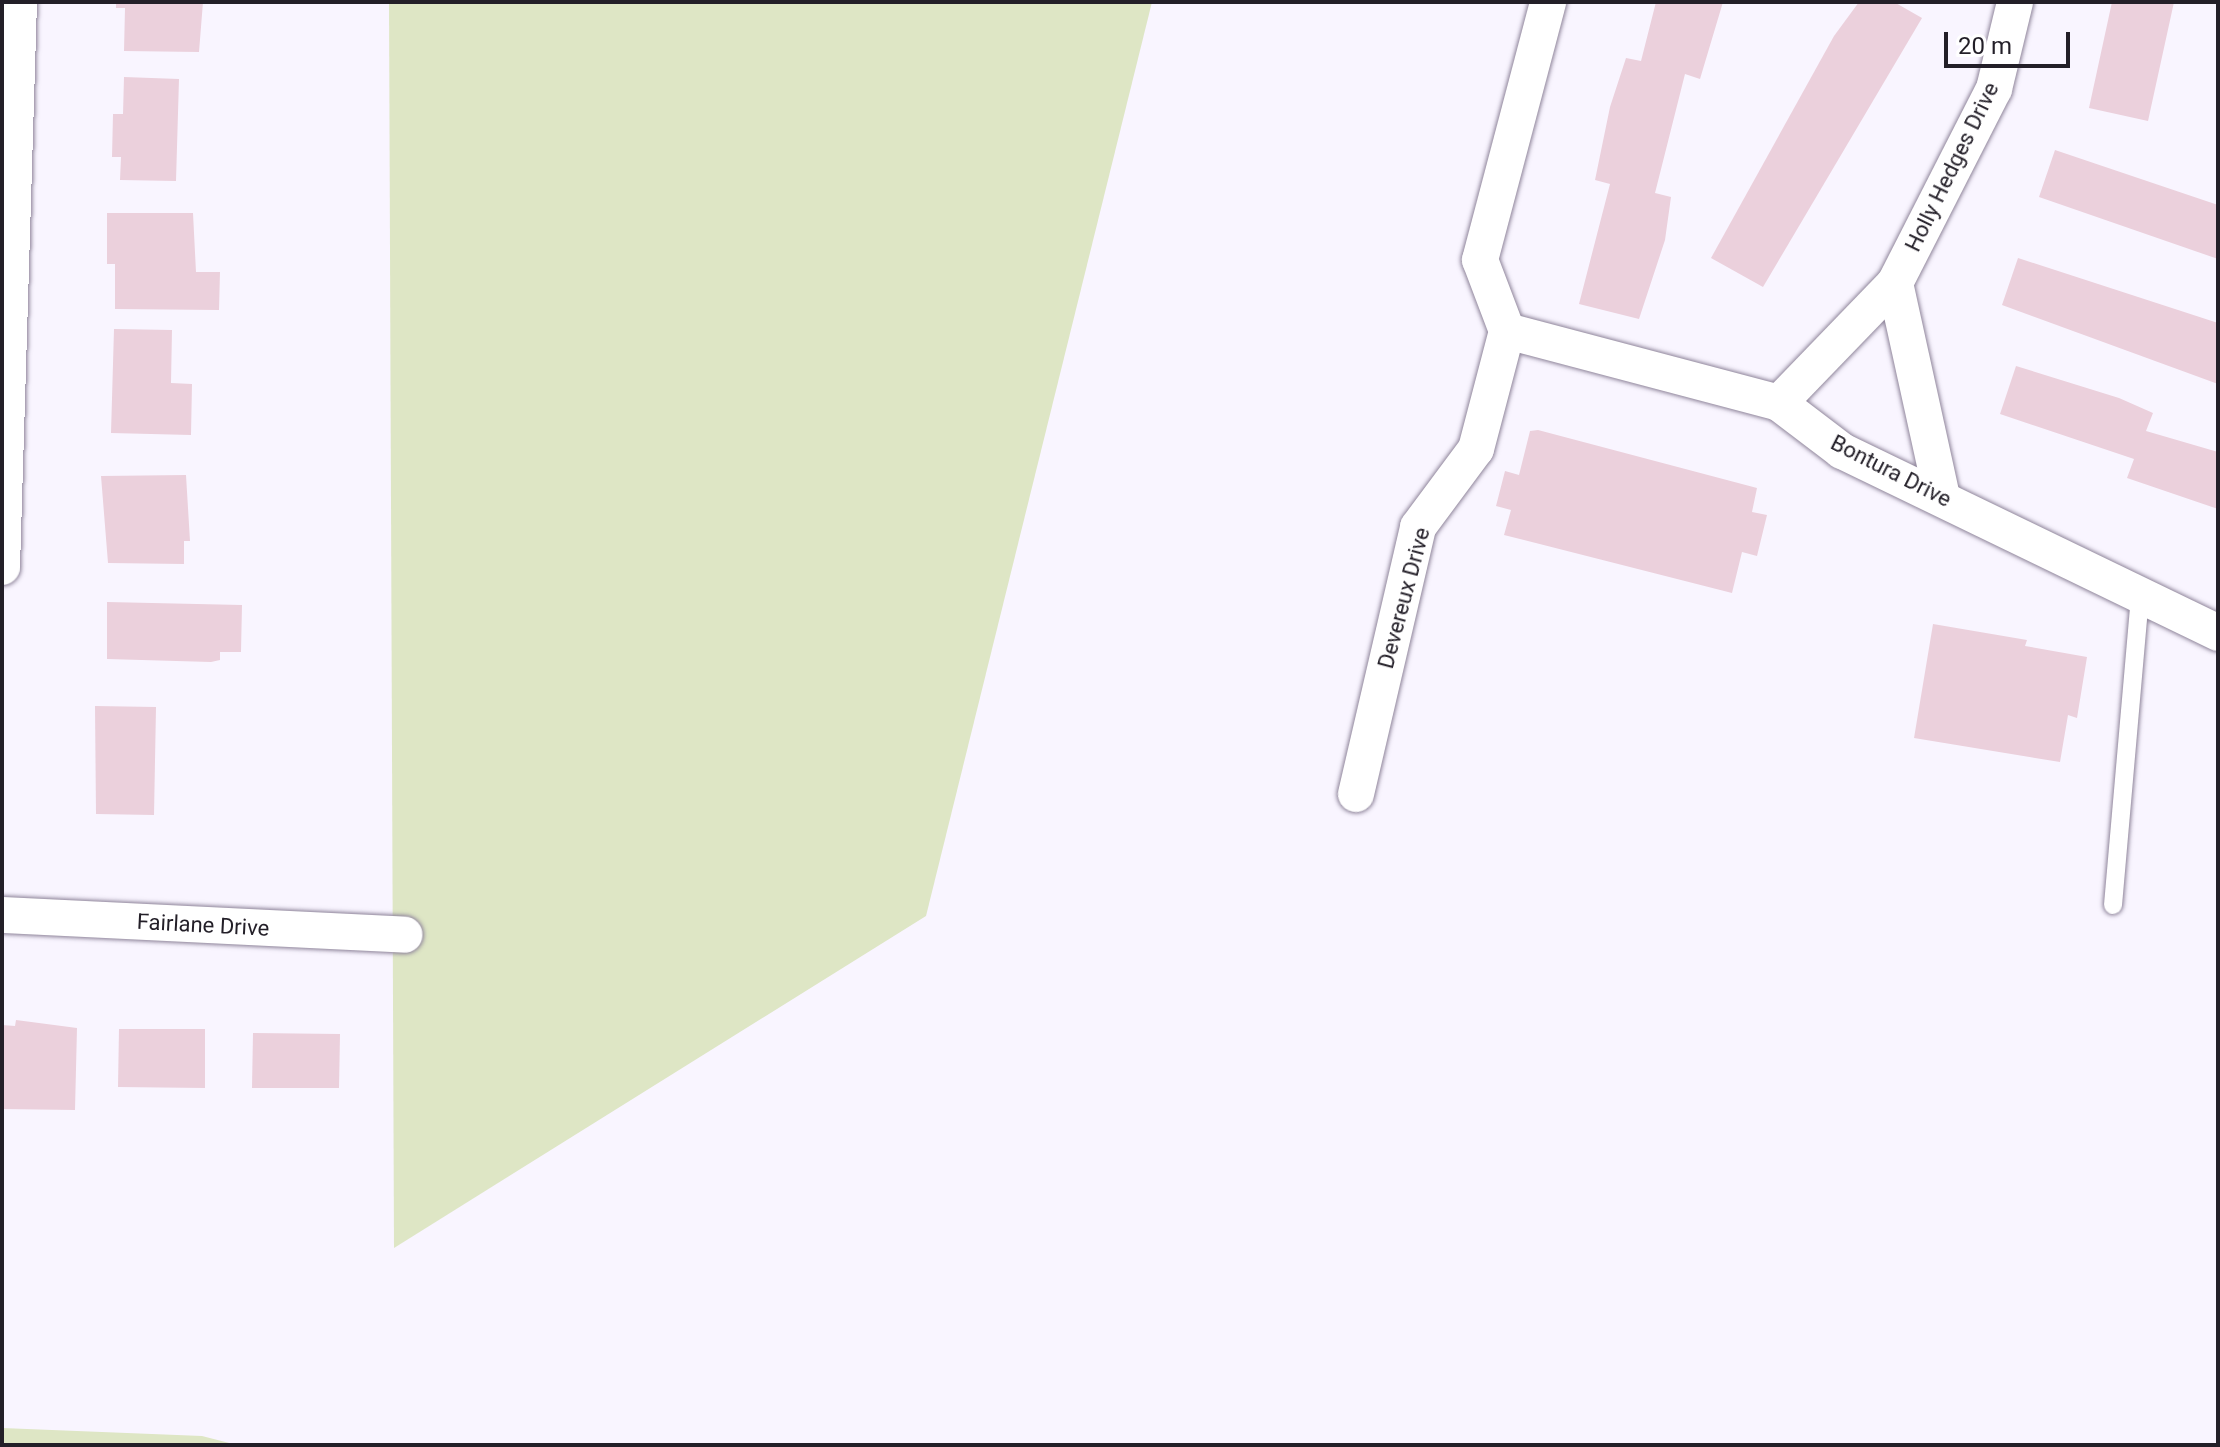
<!DOCTYPE html>
<html>
<head>
<meta charset="utf-8">
<style>
  body { margin:0 }
  #map { position:relative; width:2220px; height:1447px; overflow:hidden; background:#f9f5ff; font-family:Roboto,sans-serif }
  div>[style] { position:absolute }
  .green>* { inset:0; background:#dee6c5 }
  .building>* { inset:0; background:#ebd0dc }
  .roads { filter:drop-shadow(0 0 2px #8f859b) drop-shadow(0 0 2px #8f859b) }
  .service>* { height:18px; margin:-9px; padding:0 9px; transform-origin:9px; border-radius:9px; background:#fff }
  .minor>* { height:36px; margin:-18px; padding:0 18px; transform-origin:18px; border-radius:18px; background:#fff }
  span { translate:-50% -50%; white-space:nowrap; text-align:center; line-height:1.15; -webkit-text-stroke:6px #fff; paint-order:stroke }
  .street-label { font-size:22px; color:#231f28 }
  .frame { position:absolute; inset:0; border:4px solid #231f28; pointer-events:none }
  .scale { position:absolute; left:1944px; top:32px; width:126px; height:36px; box-sizing:border-box; border:4px solid #231f28; border-top:0; padding-left:10px; font-size:24px; line-height:28px; white-space:nowrap; color:#231f28; -webkit-text-stroke:6px #fff; paint-order:stroke }
</style>
</head>
<body>
<div id="map">
  <div class="green">
    <div style="clip-path:polygon(389px 2px,1152px 2px,926px 916px,394px 1248px)"></div>
    <div style="clip-path:polygon(2px 1428px,202px 1436px,237px 1445px,2px 1445px)"></div>
  </div>
  <div class="building">
    <div style="clip-path:polygon(116px 2px,203px 2px,199px 52px,124px 51px,125px 8px,116px 8px)"></div>
    <div style="clip-path:polygon(1656px 2px,1723px 2px,1700px 79px,1685px 74px,1655px 193px,1671px 197px,1665px 240px,1639px 319px,1579px 304px,1610px 184px,1595px 180px,1610px 107px,1626px 58px,1641px 61px)"></div>
    <div style="clip-path:polygon(1859px 2px,1894px 2px,1922px 18px,1763px 287px,1711px 258px,1834px 36px)"></div>
    <div style="clip-path:polygon(2112px 2px,2174px 2px,2148px 121px,2089px 108px)"></div>
    <div style="clip-path:polygon(124px 77px,179px 79px,176px 181px,120px 180px,121px 157px,112px 157px,113px 114px,123px 114px)"></div>
    <div style="clip-path:polygon(2055px 150px,2218px 205px,2218px 259px,2039px 197px)"></div>
    <div style="clip-path:polygon(107px 213px,193px 213px,196px 272px,220px 272px,219px 310px,115px 309px,115px 264px,107px 264px)"></div>
    <div style="clip-path:polygon(2018px 258px,2218px 323px,2218px 384px,2002px 305px)"></div>
    <div style="clip-path:polygon(114px 329px,172px 330px,171px 383px,192px 384px,191px 435px,111px 433px)"></div>
    <div style="clip-path:polygon(2016px 366px,2119px 398px,2153px 413px,2146px 431px,2218px 452px,2218px 509px,2127px 478px,2134px 459px,2000px 414px)"></div>
    <div style="clip-path:polygon(1538px 430px,1757px 488px,1752px 512px,1767px 515px,1757px 556px,1742px 552px,1732px 593px,1504px 535px,1511px 510px,1496px 506px,1505px 471px,1519px 475px,1530px 431px)"></div>
    <div style="clip-path:polygon(186px 475px,190px 541px,184px 541px,184px 564px,108px 563px,101px 476px)"></div>
    <div style="clip-path:polygon(107px 602px,242px 605px,241px 652px,220px 652px,220px 660px,211px 662px,107px 659px)"></div>
    <div style="clip-path:polygon(1933px 624px,2027px 640px,2025px 646px,2087px 657px,2077px 718px,2068px 715px,2060px 762px,1914px 738px)"></div>
    <div style="clip-path:polygon(95px 706px,156px 707px,154px 815px,96px 814px)"></div>
    <div style="clip-path:polygon(16px 1020px,77px 1028px,75px 1110px,2px 1109px,2px 1025px,15px 1026px)"></div>
    <div style="clip-path:polygon(119px 1029px,205px 1029px,205px 1088px,118px 1087px)"></div>
    <div style="clip-path:polygon(253px 1033px,340px 1034px,339px 1088px,252px 1088px)"></div>
  </div>
  <div class="roads">
    <div class="service">
      <div style="left:2113px;top:905px;width:312px;rotate:-85deg"></div>
    </div>
    <div class="minor">
      <div style="left:1895px;top:283px;width:218px;rotate:77.6deg"></div>
      <div style="left:1507px;top:331px;width:281px;rotate:14.8deg"></div>
      <div style="left:1779px;top:403px;width:79px;rotate:37.3deg"></div>
      <div style="left:1842px;top:451px;width:418px;rotate:25.8deg"></div>
      <div style="left:1779px;top:403px;width:167px;rotate:-46deg"></div>
      <div style="left:1895px;top:283px;width:218px;rotate:-63deg"></div>
      <div style="left:1994px;top:89px;width:89px;rotate:-76.4deg"></div>
      <div style="left:2px;top:567px;width:565px;rotate:-88.28deg"></div>
      <div style="left:1356px;top:794px;width:274px;rotate:-76.9deg"></div>
      <div style="left:1418px;top:527px;width:97px;rotate:-53.4deg"></div>
      <div style="left:1476px;top:449px;width:122px;rotate:-75.3deg"></div>
      <div style="left:1507px;top:331px;width:76px;rotate:-110.8deg"></div>
      <div style="left:1480px;top:260px;width:267px;rotate:-75.2deg"></div>
      <div style="left:2px;top:915px;width:403px;rotate:2.8deg"></div>
    </div>
  </div>
  <div class="street-label">
    <span style="left:1952px;top:167px;rotate:-64deg">Holly Hedges Drive</span>
    <span style="left:1891px;top:471px;rotate:27deg">Bontura Drive</span>
    <span style="left:1404px;top:598px;rotate:-75deg">Devereux Drive</span>
    <span style="left:203px;top:925px;rotate:3deg">Fairlane Drive</span>
  </div>
  <div class="frame"></div>
  <div class="scale">20 m</div>
</div>
</body>
</html>
